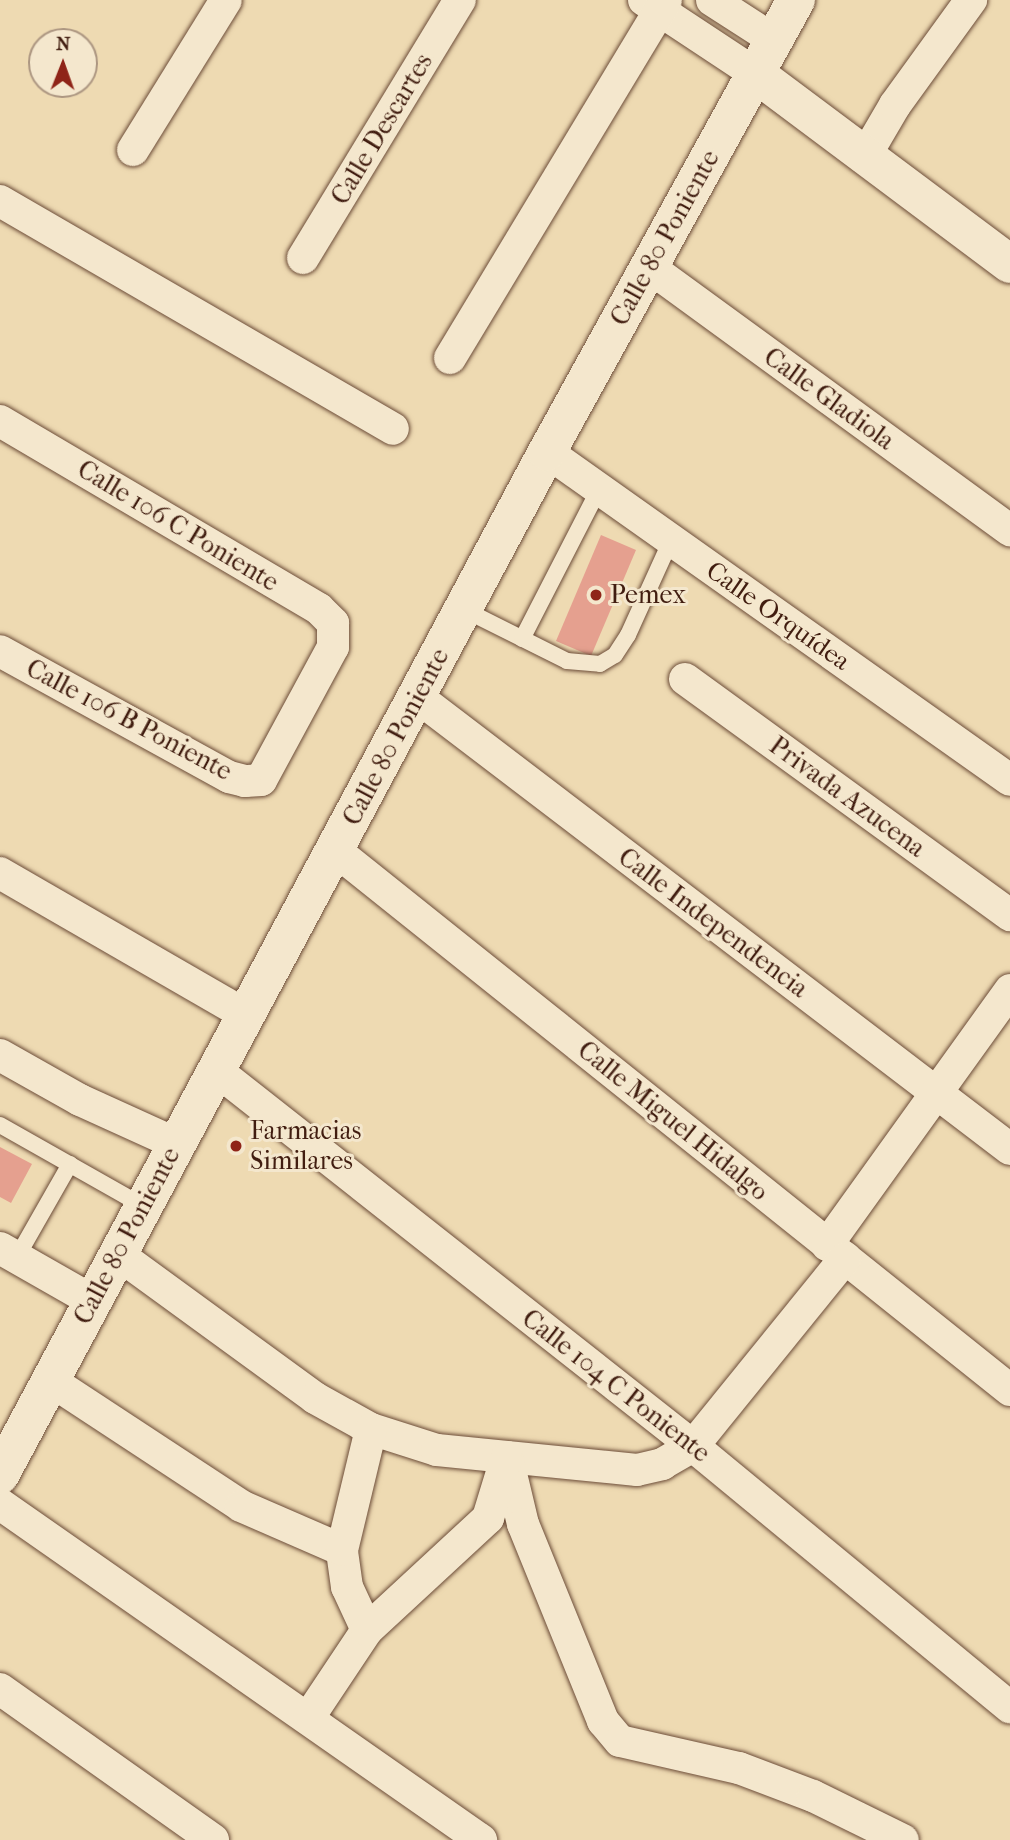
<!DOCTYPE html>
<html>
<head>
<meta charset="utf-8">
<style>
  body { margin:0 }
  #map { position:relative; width:1010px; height:1840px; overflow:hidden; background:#eedab2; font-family:"IM FELL French Canon",serif }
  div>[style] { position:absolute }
  .building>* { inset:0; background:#e5a08f }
  .roads { filter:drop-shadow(0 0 2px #6c4c38) drop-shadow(0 0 2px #6c4c38) }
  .service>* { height:16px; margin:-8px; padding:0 8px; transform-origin:8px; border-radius:8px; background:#f4e7cd }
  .minor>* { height:32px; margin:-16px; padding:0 16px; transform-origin:16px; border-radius:16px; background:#f4e7cd }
  .tertiary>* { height:38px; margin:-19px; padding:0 19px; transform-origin:19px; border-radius:19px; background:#f4e7cd }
  .dots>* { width:19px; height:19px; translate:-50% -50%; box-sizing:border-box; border:4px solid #f4e7cd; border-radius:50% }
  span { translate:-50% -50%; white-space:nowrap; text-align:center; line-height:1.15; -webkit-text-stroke:6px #f4e7cd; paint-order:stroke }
  .street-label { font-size:26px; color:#411d10 }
  .poi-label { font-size:26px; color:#411d10 }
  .left { translate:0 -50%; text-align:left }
  .north { position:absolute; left:28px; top:28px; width:70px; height:70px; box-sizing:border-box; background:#f4e7cd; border:2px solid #ac9681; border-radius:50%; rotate:1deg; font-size:19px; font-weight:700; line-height:28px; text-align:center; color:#411d10 }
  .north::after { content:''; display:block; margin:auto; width:24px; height:32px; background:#8f2418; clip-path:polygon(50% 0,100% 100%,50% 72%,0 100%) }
</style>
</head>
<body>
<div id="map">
  <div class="building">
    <div style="clip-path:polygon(601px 535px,636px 550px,591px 656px,556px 641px)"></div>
    <div style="clip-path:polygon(0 1147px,32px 1164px,11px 1203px,0 1197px)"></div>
  </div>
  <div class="roads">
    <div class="service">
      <div style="left:463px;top:609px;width:116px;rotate:26.6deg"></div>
      <div style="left:567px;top:661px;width:33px;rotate:5deg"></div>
      <div style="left:600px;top:664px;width:17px;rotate:-31deg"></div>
      <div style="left:615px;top:655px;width:24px;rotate:-57deg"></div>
      <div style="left:628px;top:635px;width:104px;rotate:-65.6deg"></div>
      <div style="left:522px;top:639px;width:169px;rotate:-62.8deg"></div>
      <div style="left:0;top:1125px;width:164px;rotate:29.5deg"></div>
      <div style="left:17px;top:1257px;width:107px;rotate:-60.3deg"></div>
    </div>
    <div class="minor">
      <div style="left:644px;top:0;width:134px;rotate:33.5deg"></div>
      <div style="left:712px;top:0;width:74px;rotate:32.8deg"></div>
      <div style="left:133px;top:150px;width:176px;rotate:-58.2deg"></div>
      <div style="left:864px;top:158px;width:61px;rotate:-59.7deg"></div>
      <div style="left:895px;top:105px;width:130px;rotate:-54.1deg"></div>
      <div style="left:0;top:201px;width:454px;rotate:30.1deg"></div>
      <div style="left:303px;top:258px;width:302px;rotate:-58.7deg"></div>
      <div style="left:649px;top:267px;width:447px;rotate:36.1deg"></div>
      <div style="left:450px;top:358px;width:418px;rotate:-58.9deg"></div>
      <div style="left:0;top:421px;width:370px;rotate:30.5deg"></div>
      <div style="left:319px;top:609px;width:20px;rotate:45deg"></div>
      <div style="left:333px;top:623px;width:24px;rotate:90deg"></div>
      <div style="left:333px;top:647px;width:151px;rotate:118.4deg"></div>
      <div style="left:261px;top:780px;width:16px;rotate:176deg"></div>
      <div style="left:245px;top:781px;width:16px;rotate:-166deg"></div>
      <div style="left:229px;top:777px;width:261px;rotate:-151.2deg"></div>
      <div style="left:547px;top:452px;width:567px;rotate:35.31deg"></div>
      <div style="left:685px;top:679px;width:402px;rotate:36deg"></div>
      <div style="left:416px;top:696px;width:747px;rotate:37.33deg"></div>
      <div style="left:336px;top:851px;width:863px;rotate:38.65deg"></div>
      <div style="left:0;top:873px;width:282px;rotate:30deg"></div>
      <div style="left:0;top:1055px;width:92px;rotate:29.4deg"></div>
      <div style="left:80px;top:1100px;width:104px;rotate:24.4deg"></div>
      <div style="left:216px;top:1070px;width:607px;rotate:38.25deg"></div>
      <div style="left:693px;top:1446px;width:411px;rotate:39.5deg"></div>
      <div style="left:827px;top:1245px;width:314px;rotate:-54.3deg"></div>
      <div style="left:0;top:1248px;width:107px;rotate:29.7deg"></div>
      <div style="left:119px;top:1255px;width:243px;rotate:36.1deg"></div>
      <div style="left:315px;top:1398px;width:64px;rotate:29deg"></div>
      <div style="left:371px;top:1429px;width:69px;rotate:17.7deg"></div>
      <div style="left:437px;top:1450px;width:201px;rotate:5.7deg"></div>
      <div style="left:637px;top:1470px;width:26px;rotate:-13deg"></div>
      <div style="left:662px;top:1464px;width:36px;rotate:-30deg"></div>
      <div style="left:693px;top:1446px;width:242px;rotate:-51deg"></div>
      <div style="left:51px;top:1381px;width:227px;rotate:33.3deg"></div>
      <div style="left:241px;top:1506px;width:110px;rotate:23.5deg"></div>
      <div style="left:507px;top:1457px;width:69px;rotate:76.6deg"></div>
      <div style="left:523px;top:1524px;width:213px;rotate:67.9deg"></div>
      <div style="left:603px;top:1721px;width:26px;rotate:50deg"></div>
      <div style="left:620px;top:1741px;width:122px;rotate:12.8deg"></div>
      <div style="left:739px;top:1768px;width:79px;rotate:20.7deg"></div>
      <div style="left:813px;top:1796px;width:100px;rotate:26.1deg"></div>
      <div style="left:0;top:1504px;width:587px;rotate:34.94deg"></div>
      <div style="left:367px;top:1630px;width:47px;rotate:-114.9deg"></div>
      <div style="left:347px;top:1587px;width:37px;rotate:-98deg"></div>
      <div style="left:342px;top:1550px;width:124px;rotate:-76.5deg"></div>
      <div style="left:0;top:1689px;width:261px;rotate:35.3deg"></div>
      <div style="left:309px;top:1717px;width:105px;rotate:-56.3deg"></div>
      <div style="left:367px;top:1630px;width:165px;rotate:-42.8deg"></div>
      <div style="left:488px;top:1518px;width:62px;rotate:-73deg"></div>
    </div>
    <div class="tertiary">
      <div style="left:756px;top:74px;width:317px;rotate:36.8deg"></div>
      <div style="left:0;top:1475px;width:1160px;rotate:-61.87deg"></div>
      <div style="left:547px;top:452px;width:516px;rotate:-61.15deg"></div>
    </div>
  </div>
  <div class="dots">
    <div style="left:596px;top:595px;background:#8f2418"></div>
    <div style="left:236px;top:1146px;background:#8f2418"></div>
  </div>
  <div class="street-label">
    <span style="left:382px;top:129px;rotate:-59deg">Calle Descartes</span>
    <span style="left:665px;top:238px;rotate:-61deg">Calle 80 Poniente</span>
    <span style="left:829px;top:399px;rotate:36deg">Calle Gladiola</span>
    <span style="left:178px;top:526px;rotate:31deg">Calle 106 C Poniente</span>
    <span style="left:778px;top:616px;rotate:35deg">Calle Orquídea</span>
    <span style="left:129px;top:720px;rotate:28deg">Calle 106 B Poniente</span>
    <span style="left:396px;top:737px;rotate:-62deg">Calle 80 Poniente</span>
    <span style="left:847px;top:797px;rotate:36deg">Privada Azucena</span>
    <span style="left:713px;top:923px;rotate:37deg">Calle Independencia</span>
    <span style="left:673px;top:1121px;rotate:39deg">Calle Miguel Hidalgo</span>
    <span style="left:127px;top:1236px;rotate:-62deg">Calle 80 Poniente</span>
    <span style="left:616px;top:1386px;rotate:38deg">Calle 104 C Poniente</span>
  </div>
  <div class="poi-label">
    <span class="left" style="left:610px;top:595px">Pemex</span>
    <span class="left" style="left:250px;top:1146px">Farmacias<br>Similares</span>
  </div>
  <div class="north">N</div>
</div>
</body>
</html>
